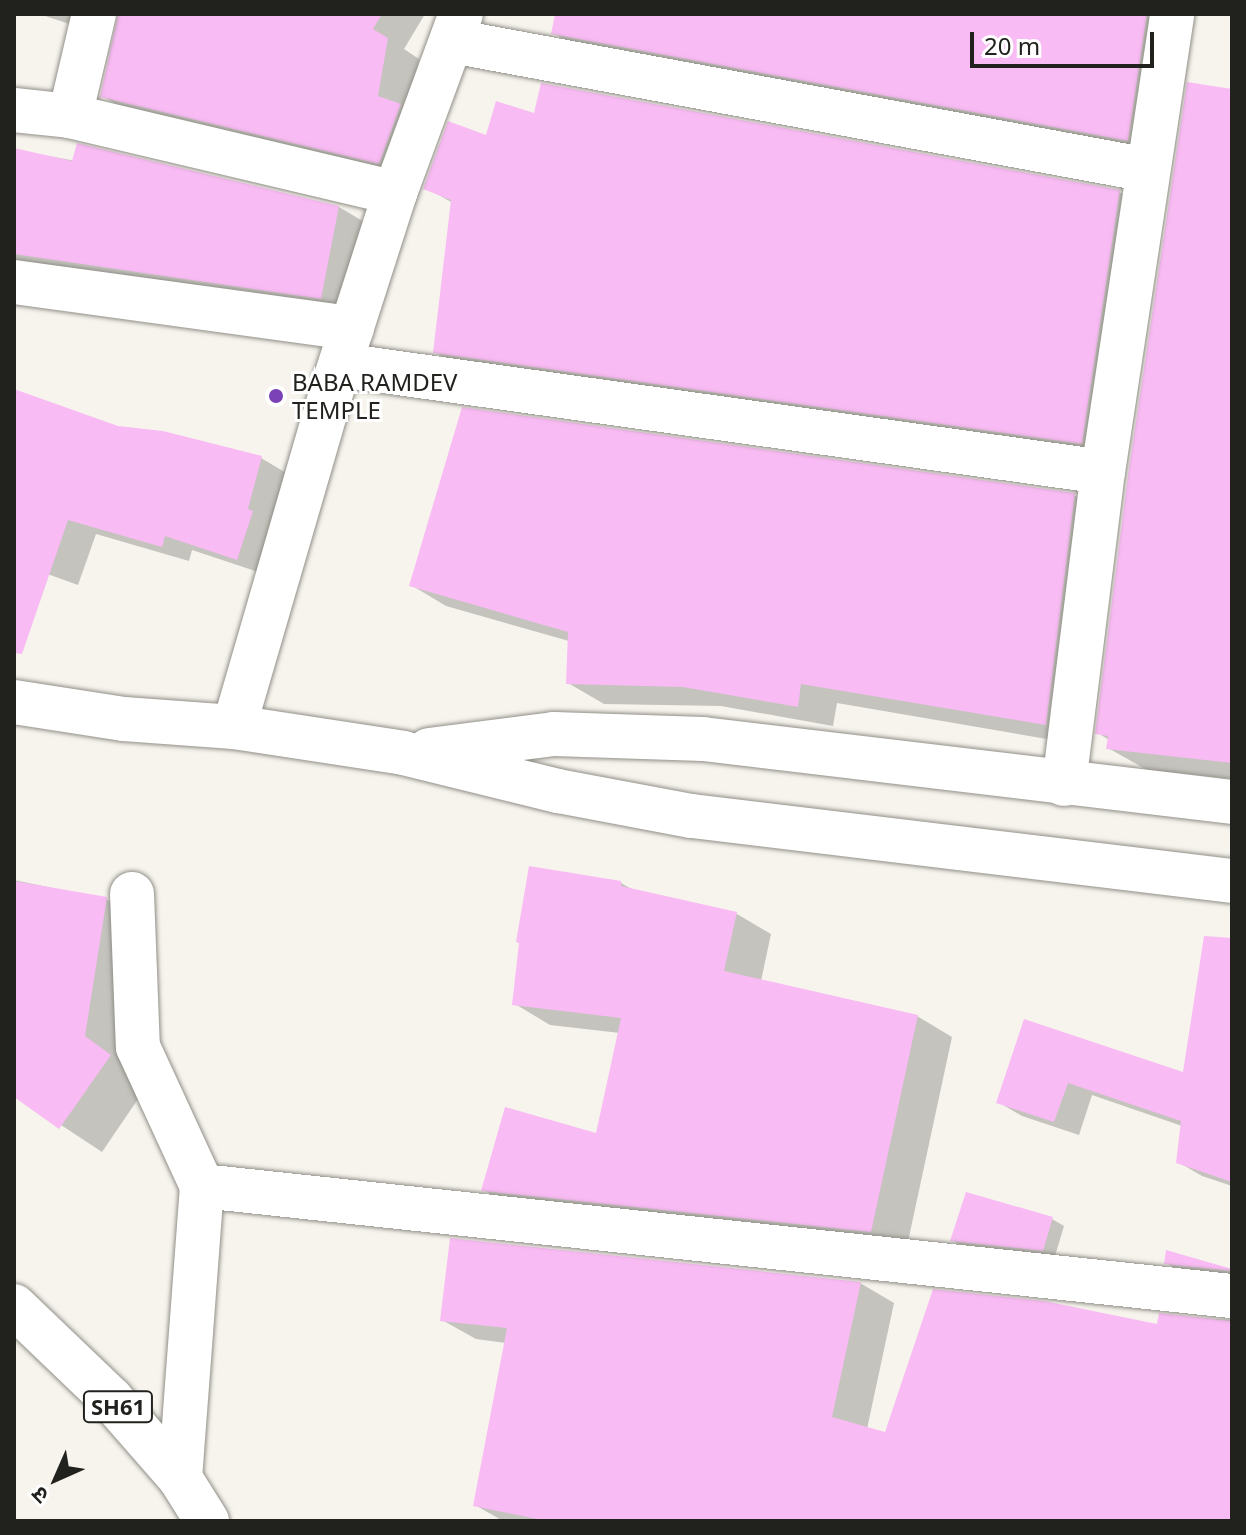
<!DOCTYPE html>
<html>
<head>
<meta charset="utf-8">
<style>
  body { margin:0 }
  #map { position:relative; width:1246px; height:1535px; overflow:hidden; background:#f6f4ed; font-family:"Noto Sans","Noto Sans Devanagari",sans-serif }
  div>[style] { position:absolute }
  .shadow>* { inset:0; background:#0003 }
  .building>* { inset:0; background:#f9bbf4 }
  .roads { filter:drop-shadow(0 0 2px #918f88) drop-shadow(0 0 2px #918f88) }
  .street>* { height:44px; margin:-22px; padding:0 22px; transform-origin:22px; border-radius:22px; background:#fff }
  .secondary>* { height:44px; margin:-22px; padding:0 22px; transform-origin:22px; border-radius:22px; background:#fff }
  .primary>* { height:44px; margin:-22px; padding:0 22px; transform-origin:22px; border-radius:22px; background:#fff }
  .dots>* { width:22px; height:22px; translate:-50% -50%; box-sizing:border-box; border:4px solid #fff; border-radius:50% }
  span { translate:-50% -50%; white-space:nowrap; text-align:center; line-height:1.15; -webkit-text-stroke:6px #fff; paint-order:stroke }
  .shield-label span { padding:2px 6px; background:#fff; border:2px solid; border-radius:6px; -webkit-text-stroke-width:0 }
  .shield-label { font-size:22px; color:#21211e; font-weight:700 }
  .poi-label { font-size:24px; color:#21211e }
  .left { translate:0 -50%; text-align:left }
  .frame { position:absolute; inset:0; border:16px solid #21211e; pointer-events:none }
  .north { position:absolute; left:16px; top:1439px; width:80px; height:80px; -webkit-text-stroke:6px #fff; paint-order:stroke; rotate:225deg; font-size:22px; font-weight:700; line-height:32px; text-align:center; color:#21211e }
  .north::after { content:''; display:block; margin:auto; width:28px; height:36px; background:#21211e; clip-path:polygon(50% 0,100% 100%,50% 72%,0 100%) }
  .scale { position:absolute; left:970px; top:32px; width:184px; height:36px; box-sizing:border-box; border:4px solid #21211e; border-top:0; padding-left:10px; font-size:24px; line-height:28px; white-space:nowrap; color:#21211e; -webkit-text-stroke:6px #fff; paint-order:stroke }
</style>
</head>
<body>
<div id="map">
  <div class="shadow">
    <div style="clip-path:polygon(39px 14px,109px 14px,100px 34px)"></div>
    <div style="clip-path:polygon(120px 14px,425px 14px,404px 49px,419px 59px,410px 111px,411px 180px,134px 115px,102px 96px)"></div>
    <div style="clip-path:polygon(557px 14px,1144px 14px,1179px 33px,1160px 158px,586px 52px,553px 33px)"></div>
    <div style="clip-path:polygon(1232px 91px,1232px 779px,1147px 770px,1108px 748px,1109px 740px,1098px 733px)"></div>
    <div style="clip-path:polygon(536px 115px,1119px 192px,1150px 210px,1113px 460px,466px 369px,435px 352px,453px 203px,426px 188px)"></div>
    <div style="clip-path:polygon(14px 150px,339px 207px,371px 226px,353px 316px,14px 265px)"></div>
    <div style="clip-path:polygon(14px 391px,118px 428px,261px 458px,288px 474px,264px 574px,192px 550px,189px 561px,96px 534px,78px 585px,14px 562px)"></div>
    <div style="clip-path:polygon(1074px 495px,1110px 516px,1082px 745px,837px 703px,833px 726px,721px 706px,604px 704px,568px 683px,569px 641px,446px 606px,411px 585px)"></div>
    <div style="clip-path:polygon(14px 880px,106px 899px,148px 923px,151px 1080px,102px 1152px,14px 1094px)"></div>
    <div style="clip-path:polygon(621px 883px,635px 891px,737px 914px,771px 934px,761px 981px,917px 1016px,952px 1037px,906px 1251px,518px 1210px,484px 1190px,598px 1136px,620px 1033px,550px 1025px,515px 1004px)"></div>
    <div style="clip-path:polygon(1232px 999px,1232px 1186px,1202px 1176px,1178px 1162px,1182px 1126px,1092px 1095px,1079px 1135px,1022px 1116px,998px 1102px,1025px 1021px,1184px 1075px)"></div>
    <div style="clip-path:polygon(1052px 1219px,1064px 1226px,1055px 1256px,964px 1247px,952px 1240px)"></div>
    <div style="clip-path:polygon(1167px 1253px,1232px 1271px,1232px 1287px,1200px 1282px,1166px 1263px)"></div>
    <div style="clip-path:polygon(860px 1283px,894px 1303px,867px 1429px,887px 1434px,1159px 1326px,1160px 1315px,1232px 1320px,1232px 1521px,503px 1521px,475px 1505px,506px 1343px,476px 1339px,442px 1320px)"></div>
  </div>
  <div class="building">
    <div style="clip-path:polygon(118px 14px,382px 14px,373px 29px,388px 38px,378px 96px,401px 104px,379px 164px,100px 97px)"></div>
    <div style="clip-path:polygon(555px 14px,1147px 14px,1128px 141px,551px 34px)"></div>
    <div style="clip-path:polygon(1187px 82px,1232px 89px,1232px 763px,1106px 749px,1108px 736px,1095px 734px,1128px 475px)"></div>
    <div style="clip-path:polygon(541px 83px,1120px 190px,1082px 444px,433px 353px,451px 200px,423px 189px,448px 121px,486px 135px,496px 101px,534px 113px)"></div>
    <div style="clip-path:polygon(77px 143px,339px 206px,321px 299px,14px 254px,14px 148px,72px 161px)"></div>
    <div style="clip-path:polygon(14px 389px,118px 426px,163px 431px,262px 456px,248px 509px,253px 511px,237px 560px,165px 536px,162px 547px,68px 520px,22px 654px,14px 653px)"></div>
    <div style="clip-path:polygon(462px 407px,1075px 493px,1046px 725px,801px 684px,798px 707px,683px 687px,566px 684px,568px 632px,409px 586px)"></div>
    <div style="clip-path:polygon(529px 866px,621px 881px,621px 886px,737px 912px,724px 971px,918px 1015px,871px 1232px,481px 1191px,505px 1107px,596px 1133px,621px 1018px,512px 1005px,519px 943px,516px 942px)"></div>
    <div style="clip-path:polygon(14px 881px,107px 897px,85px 1036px,111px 1055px,59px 1129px,14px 1097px)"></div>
    <div style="clip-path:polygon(1204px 936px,1232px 938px,1232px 1182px,1176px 1163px,1181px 1121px,1068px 1083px,1054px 1122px,996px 1103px,1024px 1019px,1183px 1072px)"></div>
    <div style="clip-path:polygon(966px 1192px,1053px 1217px,1043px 1251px,950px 1241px)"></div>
    <div style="clip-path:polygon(450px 1238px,861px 1282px,832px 1417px,885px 1432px,933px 1289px,1044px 1301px,1157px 1324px,1159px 1313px,1232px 1321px,1232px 1521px,547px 1521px,473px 1506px,507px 1328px,440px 1321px)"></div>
    <div style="clip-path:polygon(1166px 1250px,1232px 1269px,1232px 1271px,1164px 1264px)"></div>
  </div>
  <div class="roads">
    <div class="street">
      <div style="left:452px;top:41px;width:708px;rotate:10.5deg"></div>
      <div style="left:14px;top:110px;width:56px;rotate:6.1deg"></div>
      <div style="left:70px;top:116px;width:334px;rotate:13.3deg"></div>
      <div style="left:70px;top:116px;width:105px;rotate:-76.8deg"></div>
      <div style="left:14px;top:282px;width:341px;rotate:7.8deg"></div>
      <div style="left:341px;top:365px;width:769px;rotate:7.99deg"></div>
      <div style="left:234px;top:727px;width:358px;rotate:-73.8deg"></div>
      <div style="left:334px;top:383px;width:200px;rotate:-72.2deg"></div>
      <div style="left:395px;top:193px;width:191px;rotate:-69.8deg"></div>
      <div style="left:1064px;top:784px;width:314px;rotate:-82.9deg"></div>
      <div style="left:1103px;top:472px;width:463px;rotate:-81.4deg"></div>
      <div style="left:132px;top:894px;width:153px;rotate:87.8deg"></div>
      <div style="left:138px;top:1047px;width:153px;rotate:65.3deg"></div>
      <div style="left:202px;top:1186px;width:293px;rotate:94.3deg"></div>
      <div style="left:202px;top:1186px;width:1036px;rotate:6.1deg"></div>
    </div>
    <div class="secondary">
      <div style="left:14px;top:702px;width:111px;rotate:8.8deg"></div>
      <div style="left:124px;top:719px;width:110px;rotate:4.2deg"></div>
      <div style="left:234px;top:727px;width:171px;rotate:8.7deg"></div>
      <div style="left:403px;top:753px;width:160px;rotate:13.8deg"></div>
      <div style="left:558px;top:791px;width:136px;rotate:10.6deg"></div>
      <div style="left:692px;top:816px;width:544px;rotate:6.86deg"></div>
      <div style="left:429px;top:750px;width:126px;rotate:-7.3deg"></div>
      <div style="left:554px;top:734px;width:149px;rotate:1.9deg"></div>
      <div style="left:703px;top:739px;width:533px;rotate:6.79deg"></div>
    </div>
    <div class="primary">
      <div style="left:14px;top:1306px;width:134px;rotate:43.8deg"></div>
      <div style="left:111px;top:1399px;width:105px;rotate:48.9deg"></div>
      <div style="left:180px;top:1478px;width:51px;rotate:57.9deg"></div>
    </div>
  </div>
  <div class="dots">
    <div style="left:276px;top:396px;background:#7b41b7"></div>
  </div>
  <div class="shield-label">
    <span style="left:118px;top:1407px">SH61</span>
  </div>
  <div class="poi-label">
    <span class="left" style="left:292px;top:396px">BABA RAMDEV<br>TEMPLE</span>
  </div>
  <div class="frame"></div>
  <div class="north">उ</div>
  <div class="scale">20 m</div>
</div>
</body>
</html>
